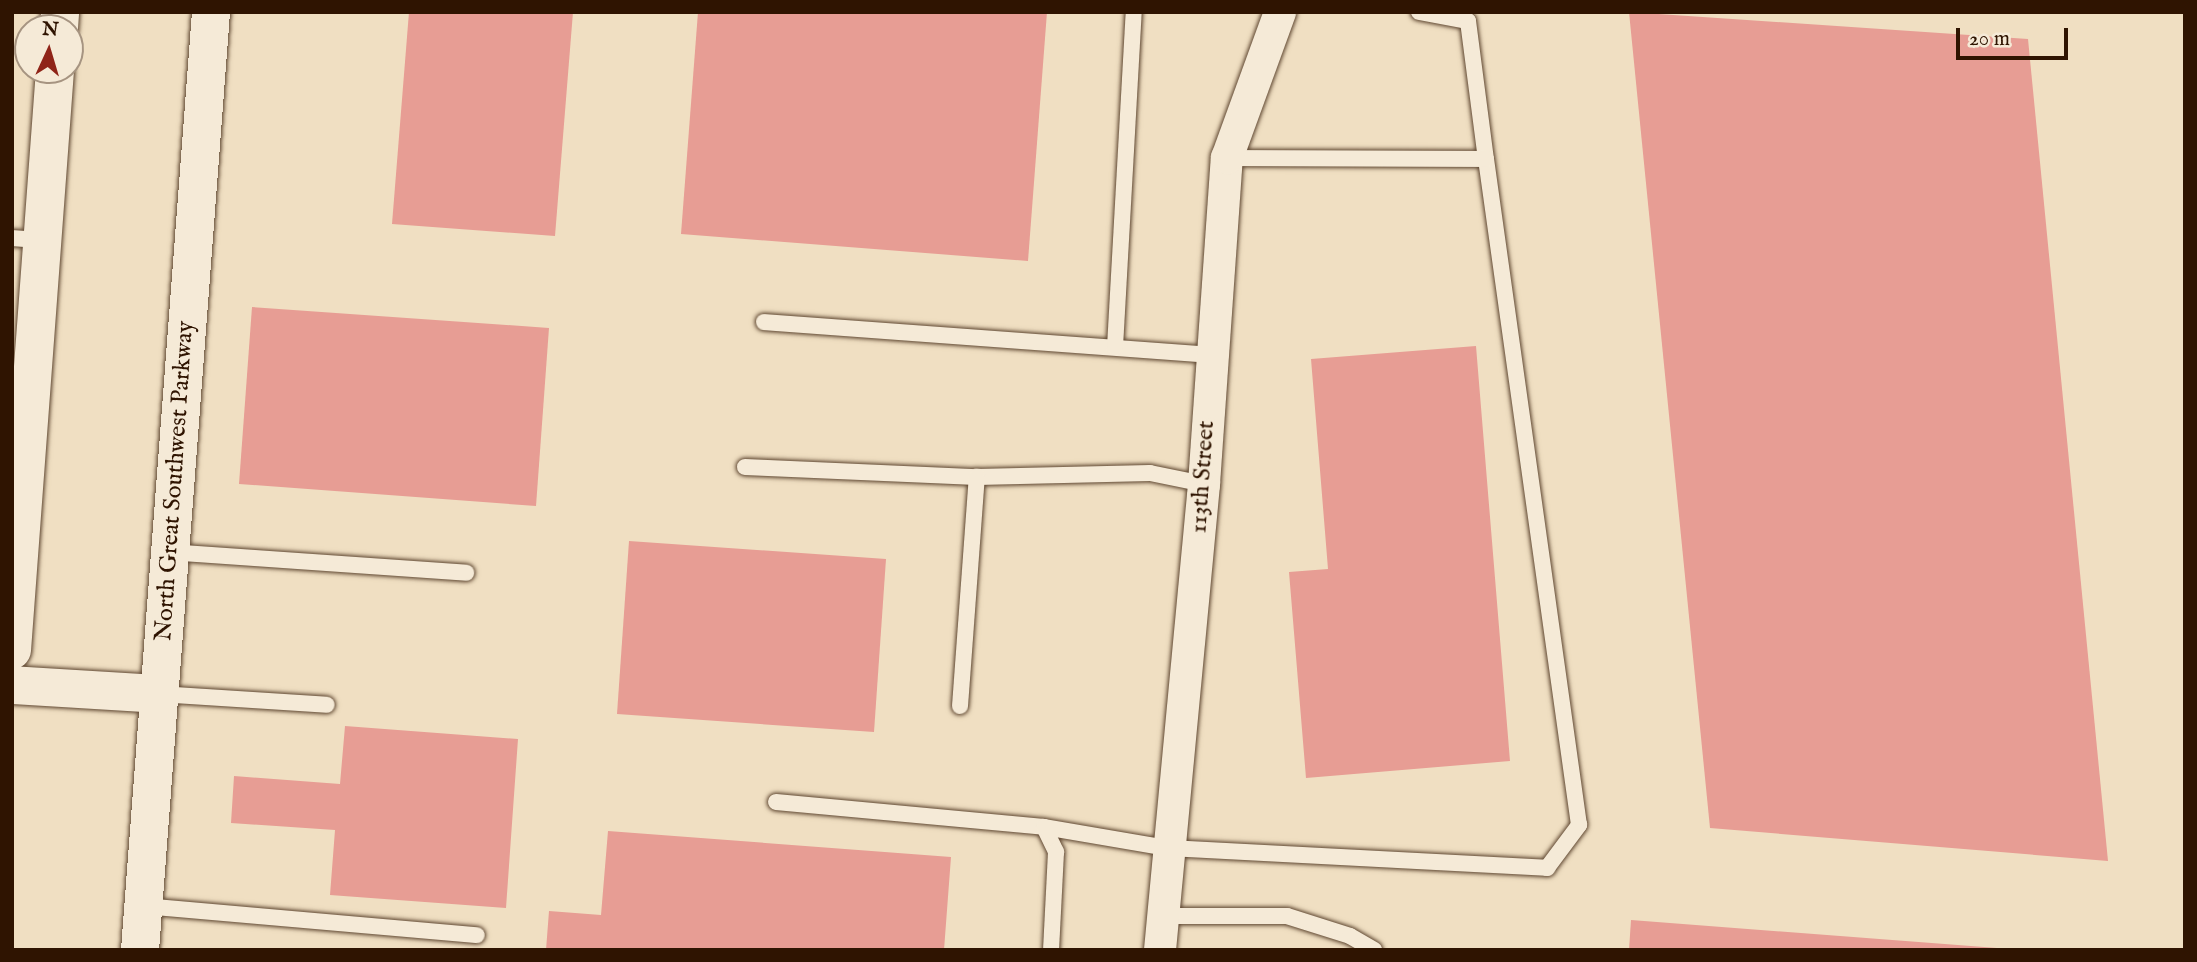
<!DOCTYPE html>
<html>
<head>
<meta charset="utf-8">
<style>
  body { margin:0 }
  #map { position:relative; width:2197px; height:962px; overflow:hidden; background:#f0dfc2; font-family:"IM FELL English",serif }
  div>[style] { position:absolute }
  .building>* { inset:0; background:#e79d94 }
  .roads { filter:drop-shadow(0 0 2px #5f4731) drop-shadow(0 0 2px #5f4731) }
  .service>* { height:16px; margin:-8px; padding:0 8px; transform-origin:8px; border-radius:8px; background:#f5ead7 }
  .minor>* { height:32px; margin:-16px; padding:0 16px; transform-origin:16px; border-radius:16px; background:#f5ead7 }
  .tertiary>* { height:38px; margin:-19px; padding:0 19px; transform-origin:19px; border-radius:19px; background:#f5ead7 }
  span { translate:-50% -50%; white-space:nowrap; text-align:center; line-height:1.15; -webkit-text-stroke:6px #f5ead7; paint-order:stroke }
  .street-label { font-size:24px; color:#2f1401 }
  .frame { position:absolute; inset:0; border:14px solid #2f1401; pointer-events:none }
  .north { position:absolute; left:14px; top:14px; width:70px; height:70px; box-sizing:border-box; background:#f5ead7; border:2px solid #a69481; border-radius:50%; rotate:4deg; font-size:19px; font-weight:700; line-height:28px; text-align:center; color:#2f1401 }
  .north::after { content:''; display:block; margin:auto; width:24px; height:32px; background:#8f2418; clip-path:polygon(50% 0,100% 100%,50% 72%,0 100%) }
  .scale { position:absolute; left:1956px; top:28px; width:112px; height:32px; box-sizing:border-box; border:4px solid #2f1401; border-top:0; padding-left:9px; font-size:21px; line-height:24px; white-space:nowrap; color:#2f1401; -webkit-text-stroke:5px #f5ead7; paint-order:stroke }
</style>
</head>
<body>
<div id="map">
  <div class="building">
    <div style="clip-path:polygon(409px 12px,573px 12px,555px 236px,392px 224px)"></div>
    <div style="clip-path:polygon(698px 12px,1047px 12px,1028px 261px,681px 234px)"></div>
    <div style="clip-path:polygon(1629px 12px,2028px 39px,2108px 861px,1710px 828px)"></div>
    <div style="clip-path:polygon(252px 307px,549px 328px,536px 506px,239px 484px)"></div>
    <div style="clip-path:polygon(1476px 346px,1510px 761px,1306px 778px,1289px 572px,1328px 569px,1311px 359px)"></div>
    <div style="clip-path:polygon(629px 541px,886px 559px,874px 732px,617px 714px)"></div>
    <div style="clip-path:polygon(345px 726px,518px 739px,506px 908px,330px 895px,335px 830px,231px 823px,234px 776px,340px 784px)"></div>
    <div style="clip-path:polygon(608px 831px,951px 857px,944px 950px,546px 950px,549px 911px,601px 915px)"></div>
    <div style="clip-path:polygon(1631px 920px,1997px 948px,1997px 950px,1629px 950px)"></div>
  </div>
  <div class="roads">
    <div class="service">
      <div style="left:1419px;top:12px;width:50px;rotate:10.4deg"></div>
      <div style="left:1468px;top:21px;width:139px;rotate:82.6deg"></div>
      <div style="left:12px;top:238px;width:30px;rotate:4deg"></div>
      <div style="left:764px;top:322px;width:448px;rotate:4.2deg"></div>
      <div style="left:1115px;top:347px;width:336px;rotate:-86.8deg"></div>
      <div style="left:745px;top:467px;width:232px;rotate:2.5deg"></div>
      <div style="left:977px;top:477px;width:173px;rotate:-1.3deg"></div>
      <div style="left:1150px;top:473px;width:55px;rotate:11.5deg"></div>
      <div style="left:169px;top:552px;width:298px;rotate:4deg"></div>
      <div style="left:159px;top:694px;width:168px;rotate:3.7deg"></div>
      <div style="left:960px;top:706px;width:230px;rotate:-85.8deg"></div>
      <div style="left:776px;top:802px;width:269px;rotate:5.3deg"></div>
      <div style="left:1044px;top:827px;width:28px;rotate:64deg"></div>
      <div style="left:1056px;top:852px;width:98px;rotate:92.9deg"></div>
      <div style="left:1044px;top:827px;width:125px;rotate:9.7deg"></div>
      <div style="left:1167px;top:848px;width:381px;rotate:3deg"></div>
      <div style="left:1547px;top:868px;width:54px;rotate:-53.3deg"></div>
      <div style="left:1579px;top:825px;width:672px;rotate:-97.95deg"></div>
      <div style="left:1486px;top:159px;width:259px;rotate:-179.8deg"></div>
      <div style="left:143px;top:906px;width:335px;rotate:5deg"></div>
      <div style="left:1163px;top:916px;width:124px"></div>
      <div style="left:1287px;top:916px;width:66px;rotate:17.6deg"></div>
      <div style="left:1350px;top:936px;width:28px;rotate:30deg"></div>
    </div>
    <div class="minor">
      <div style="left:1160px;top:950px;width:468px;rotate:-84.6deg"></div>
      <div style="left:1204px;top:484px;width:327px;rotate:-86deg"></div>
      <div style="left:1227px;top:158px;width:155px;rotate:-70deg"></div>
    </div>
    <div class="tertiary">
      <div style="left:59px;top:28px;width:16px;rotate:-86deg"></div>
      <div style="left:12px;top:650px;width:582px;rotate:-85.76deg"></div>
      <div style="left:12px;top:685px;width:147px;rotate:3.5deg"></div>
      <div style="left:140px;top:950px;width:941px;rotate:-85.67deg"></div>
    </div>
  </div>
  <div class="street-label">
    <span style="left:1203px;top:477px;rotate:-86deg">113th Street</span>
    <span style="left:175px;top:481px;rotate:-86deg">North Great Southwest Parkway</span>
  </div>
  <div class="frame"></div>
  <div class="north">N</div>
  <div class="scale">20 m</div>
</div>
</body>
</html>
